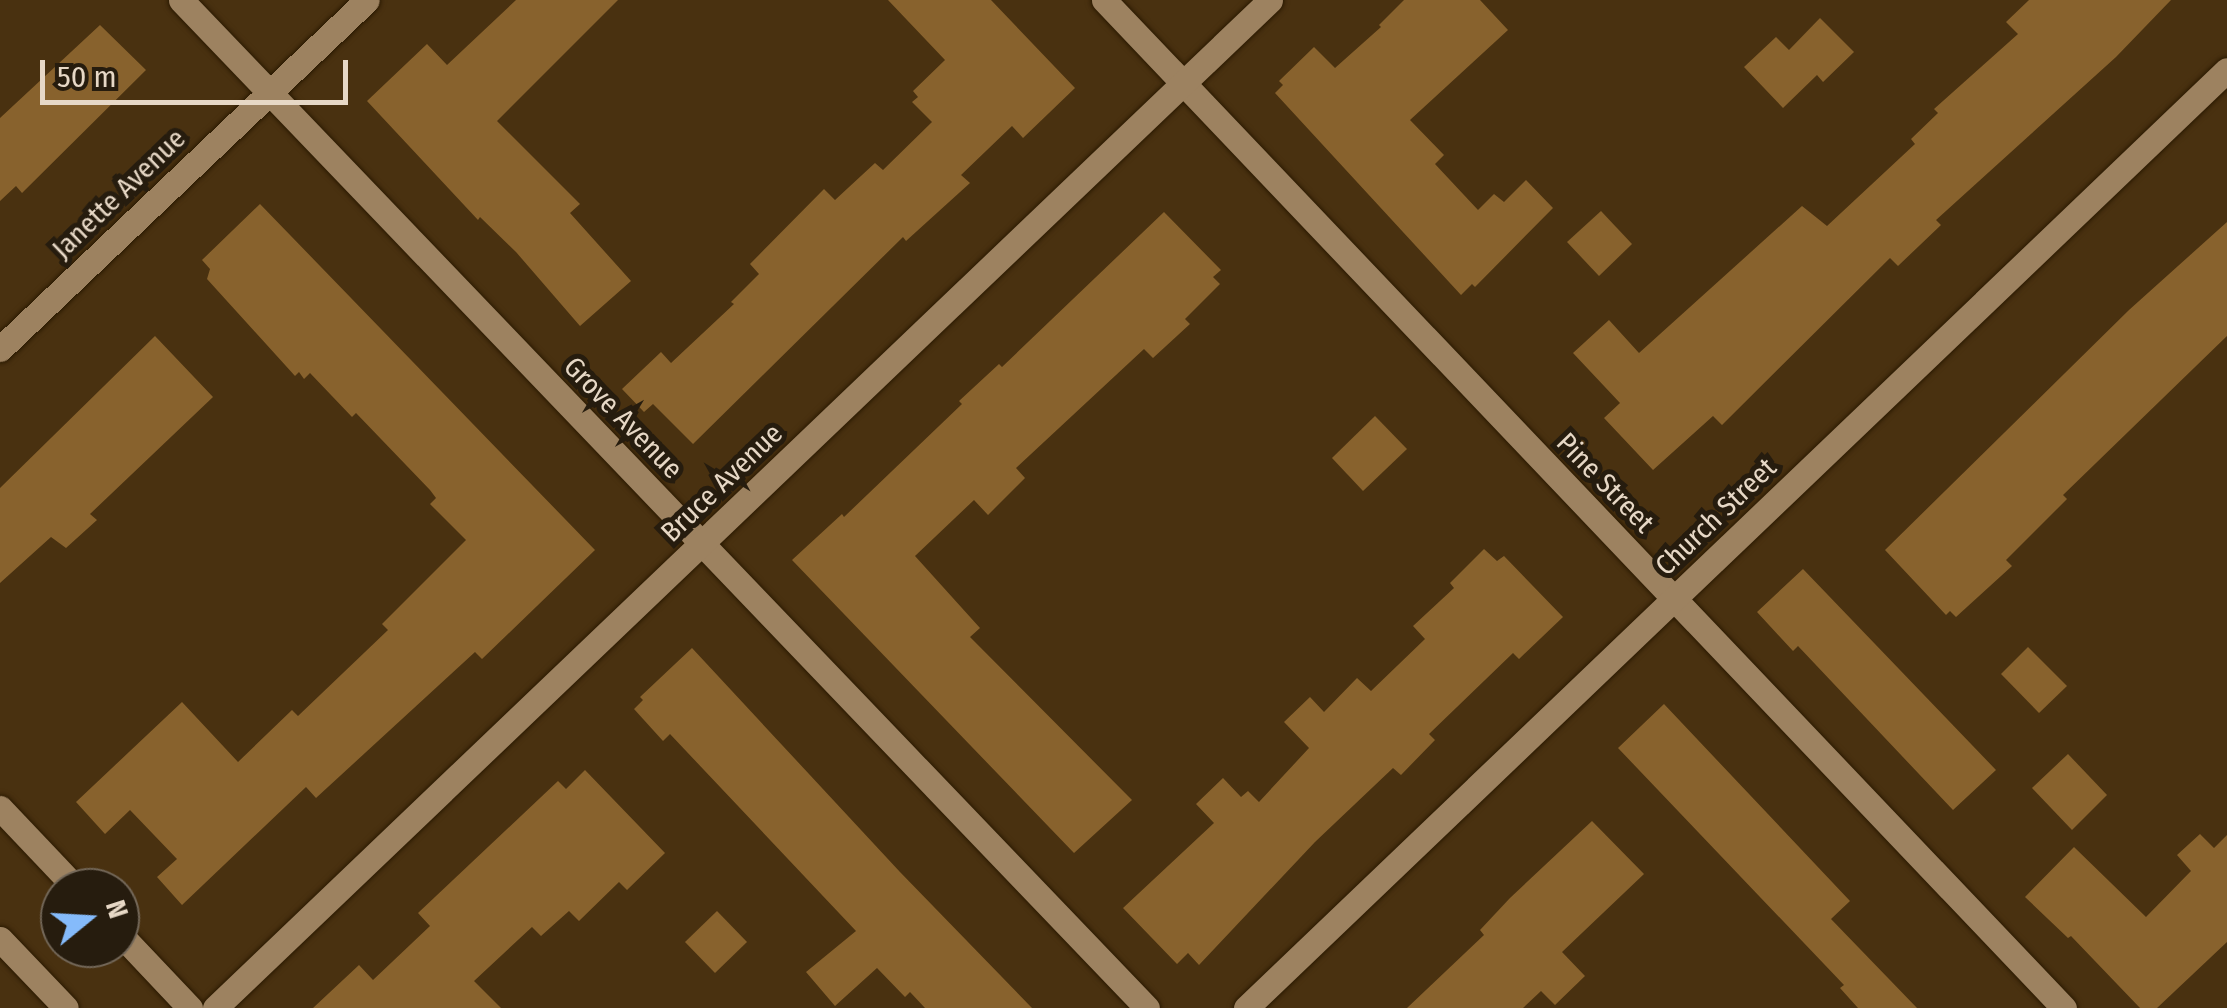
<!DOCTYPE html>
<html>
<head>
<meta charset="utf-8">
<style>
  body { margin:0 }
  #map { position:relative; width:2227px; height:1008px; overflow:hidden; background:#493110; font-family:"Fira Sans Condensed",sans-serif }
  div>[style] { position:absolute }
  .building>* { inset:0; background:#88622d }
  .roads { filter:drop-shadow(0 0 2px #2b1a02) drop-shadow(0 0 2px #2b1a02) }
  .minor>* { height:25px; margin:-12.5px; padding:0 12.5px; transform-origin:12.5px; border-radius:12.5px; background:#9d8260 }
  span { translate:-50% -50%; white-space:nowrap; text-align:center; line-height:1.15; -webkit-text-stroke:10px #261c0e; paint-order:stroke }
  .street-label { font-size:28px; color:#e7d8c6 }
  .north { position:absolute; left:40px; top:868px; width:100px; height:100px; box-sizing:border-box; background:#261c0e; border:2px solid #736758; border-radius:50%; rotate:72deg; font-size:28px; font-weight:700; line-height:40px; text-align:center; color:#e7d8c6 }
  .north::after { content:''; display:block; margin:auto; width:35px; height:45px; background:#85bbfb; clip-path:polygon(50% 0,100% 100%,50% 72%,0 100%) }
  .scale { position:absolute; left:40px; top:60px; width:308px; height:45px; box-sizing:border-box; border:5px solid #e7d8c6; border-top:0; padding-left:12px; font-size:30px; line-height:35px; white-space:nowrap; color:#e7d8c6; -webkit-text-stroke:8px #261c0e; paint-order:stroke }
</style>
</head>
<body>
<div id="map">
  <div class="building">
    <div style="clip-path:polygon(516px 0,618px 0,497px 121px,580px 204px,570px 213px,631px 281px,580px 326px,516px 252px,480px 217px,478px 220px,367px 101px,427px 44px,447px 65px)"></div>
    <div style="clip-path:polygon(888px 0,991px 0,1075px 88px,1023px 138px,1012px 126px,961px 175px,970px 183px,906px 241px,903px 237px,693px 444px,653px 404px,644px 412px,622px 389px,661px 352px,671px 363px,734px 304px,731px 302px,759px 274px,750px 264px,824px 189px,835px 200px,875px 163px,883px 170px,932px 122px,912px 102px,918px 97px,913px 91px,945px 60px)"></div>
    <div style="clip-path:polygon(1404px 0,1480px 0,1508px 30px,1410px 120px,1444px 155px,1435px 164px,1478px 210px,1494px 194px,1504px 202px,1526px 180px,1553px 208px,1475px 287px,1472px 284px,1461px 295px,1275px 93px,1283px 85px,1279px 81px,1314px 47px,1335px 68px,1381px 27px,1379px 25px)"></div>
    <div style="clip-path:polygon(2029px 0,2171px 0,2116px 57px,1936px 220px,1941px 225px,1898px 266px,1890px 258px,1722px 425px,1713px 416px,1653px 470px,1604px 418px,1620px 403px,1573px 353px,1609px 320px,1639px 353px,1802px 206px,1827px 226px,1915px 144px,1911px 139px,1938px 113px,1934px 109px,2018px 34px,2006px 22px)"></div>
    <div style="clip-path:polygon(1820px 18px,1854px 52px,1823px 82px,1817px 75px,1783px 108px,1744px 67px,1776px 37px,1789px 50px)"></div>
    <div style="clip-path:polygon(100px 25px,146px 70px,22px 193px,16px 186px,0 201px,0 118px)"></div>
    <div style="clip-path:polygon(260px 204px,595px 550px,482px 659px,475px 652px,316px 798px,306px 787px,182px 905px,157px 877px,177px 859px,130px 810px,105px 834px,76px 802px,182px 702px,238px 762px,292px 710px,298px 716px,365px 652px,388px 630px,382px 624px,466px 540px,430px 504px,436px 498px,430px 490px,356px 413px,352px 417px,310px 373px,304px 379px,299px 372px,295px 376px,207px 279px,210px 269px,202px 260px)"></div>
    <div style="clip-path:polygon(1601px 211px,1632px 244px,1599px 276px,1567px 242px)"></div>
    <div style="clip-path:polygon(1164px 212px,1221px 270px,1213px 277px,1220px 284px,1185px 319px,1190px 324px,1153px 358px,1144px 349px,1016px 468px,1025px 478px,988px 515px,974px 500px,915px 556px,980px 628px,970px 637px,1132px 800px,1074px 853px,792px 560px,842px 514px,844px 517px,962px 404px,959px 401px,999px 364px,1002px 367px)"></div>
    <div style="clip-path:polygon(2227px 222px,2227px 336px,2063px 495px,2067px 499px,2006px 560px,2012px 566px,1956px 617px,1950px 611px,1946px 615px,1885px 550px,2129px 310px)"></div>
    <div style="clip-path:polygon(155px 336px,213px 397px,90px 514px,97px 520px,66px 548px,51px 537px,0 583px,0 488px)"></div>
    <div style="clip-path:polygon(1375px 416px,1407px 449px,1363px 491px,1332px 458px)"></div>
    <div style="clip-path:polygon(1484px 549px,1497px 561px,1504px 556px,1563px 617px,1519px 659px,1513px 653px,1429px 734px,1435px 740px,1401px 775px,1393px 768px,1315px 842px,1199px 965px,1188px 953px,1177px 964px,1123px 908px,1214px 823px,1196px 804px,1223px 778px,1241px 797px,1248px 791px,1259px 802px,1309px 748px,1284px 722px,1310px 697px,1324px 712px,1357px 678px,1371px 691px,1425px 639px,1413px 626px,1454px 588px,1450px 583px)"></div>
    <div style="clip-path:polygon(1803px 569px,1996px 770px,1953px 810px,1798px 646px,1793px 651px,1757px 612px)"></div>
    <div style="clip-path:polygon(2028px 647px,2067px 686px,2039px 713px,2001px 674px)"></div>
    <div style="clip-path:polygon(692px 648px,900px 872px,1032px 1008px,925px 1008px,910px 992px,905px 997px,877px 968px,835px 1006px,806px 972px,856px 931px,670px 734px,663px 741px,634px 709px,643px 700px,640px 697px)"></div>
    <div style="clip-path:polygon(1664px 704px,1850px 901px,1831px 919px,1917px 1008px,1858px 1008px,1840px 988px,1844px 985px,1618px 748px)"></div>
    <div style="clip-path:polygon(2068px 754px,2107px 795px,2072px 830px,2032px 788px)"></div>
    <div style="clip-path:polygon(585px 770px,665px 853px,627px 890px,619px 882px,579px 921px,569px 911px,541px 936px,532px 927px,474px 981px,501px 1008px,313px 1008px,359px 965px,373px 980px,430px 926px,418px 913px,558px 781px,566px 789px)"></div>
    <div style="clip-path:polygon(1592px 821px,1644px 874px,1562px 952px,1585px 976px,1555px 1005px,1541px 991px,1523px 1008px,1407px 1008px,1484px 935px,1480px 930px,1510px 898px)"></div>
    <div style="clip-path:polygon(2200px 834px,2214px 848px,2227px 835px,2227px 942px,2157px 1008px,2140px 1008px,2071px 936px,2068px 938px,2025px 897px,2074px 847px,2146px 917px,2191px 871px,2177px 855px)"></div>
    <div style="clip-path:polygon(717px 911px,747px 942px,715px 973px,685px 942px)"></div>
  </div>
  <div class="roads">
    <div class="minor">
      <div style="left:181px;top:0;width:1396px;rotate:46.22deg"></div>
      <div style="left:1104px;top:0;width:1392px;rotate:46.4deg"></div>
      <div style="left:0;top:349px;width:506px;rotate:-43.56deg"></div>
      <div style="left:0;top:808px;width:110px;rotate:46.5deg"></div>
      <div style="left:120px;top:934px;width:102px;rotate:46.6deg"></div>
      <div style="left:0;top:939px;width:95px;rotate:46.3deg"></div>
      <div style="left:215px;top:1008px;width:1459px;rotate:-43.69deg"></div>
      <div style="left:1246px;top:1008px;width:1357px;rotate:-43.72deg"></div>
    </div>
  </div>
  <div class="street-label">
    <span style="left:119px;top:194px;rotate:-44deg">Janette Avenue</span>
    <span style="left:623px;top:418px;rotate:46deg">Grove Avenue</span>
    <span style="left:722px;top:483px;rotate:-44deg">Bruce Avenue</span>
    <span style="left:1605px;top:483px;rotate:46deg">Pine Street</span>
    <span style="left:1716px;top:517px;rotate:-44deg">Church Street</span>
  </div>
  <div class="north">N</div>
  <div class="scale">50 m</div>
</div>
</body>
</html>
